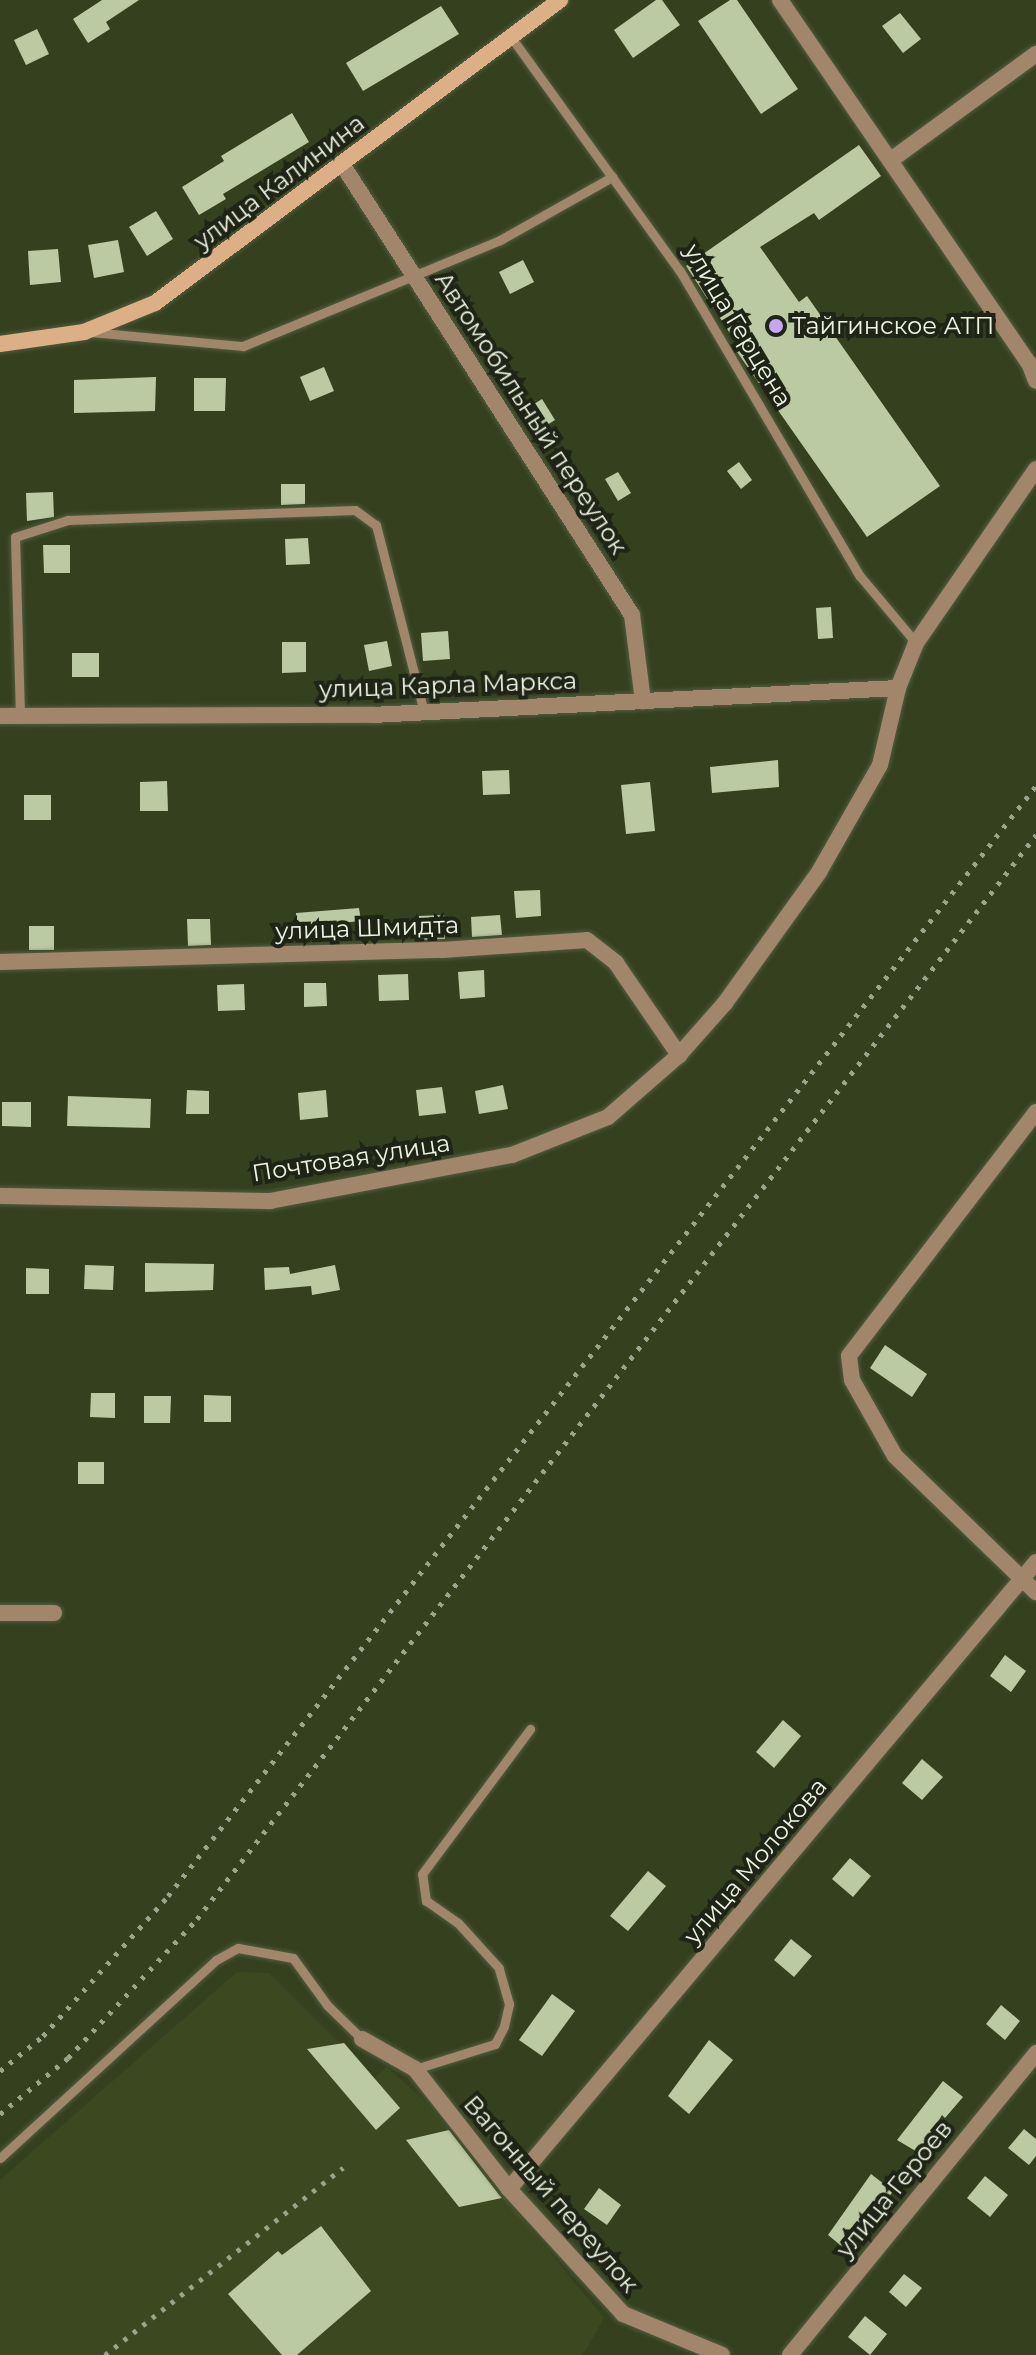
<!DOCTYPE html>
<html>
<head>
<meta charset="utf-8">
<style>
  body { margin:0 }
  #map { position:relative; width:1036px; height:2355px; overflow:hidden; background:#35401f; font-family:Montserrat,sans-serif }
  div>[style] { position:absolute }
  .built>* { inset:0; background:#3c4920 }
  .building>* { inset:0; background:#bccaa4 }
  .roads { filter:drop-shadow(0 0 2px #525d3e) drop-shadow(0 0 2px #525d3e) }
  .lane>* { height:9px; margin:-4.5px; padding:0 4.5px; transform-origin:4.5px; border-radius:4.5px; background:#a2866c }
  .street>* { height:16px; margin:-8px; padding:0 8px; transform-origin:8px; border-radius:8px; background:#a2866c }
  .secondary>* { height:16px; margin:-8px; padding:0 8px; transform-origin:8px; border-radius:8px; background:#dcaf86 }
  .rail>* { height:5px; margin-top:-2.5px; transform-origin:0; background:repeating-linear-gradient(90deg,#9ca58b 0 4px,transparent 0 12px) }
  .dots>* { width:22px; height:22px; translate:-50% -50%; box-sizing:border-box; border:4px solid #1f2416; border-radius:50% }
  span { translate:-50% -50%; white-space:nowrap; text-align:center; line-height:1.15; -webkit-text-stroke:8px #1f2416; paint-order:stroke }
  .street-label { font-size:24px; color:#ecf3df }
  .poi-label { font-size:24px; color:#ecf3df }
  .left { translate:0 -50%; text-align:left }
</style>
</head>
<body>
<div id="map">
  <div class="built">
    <div style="clip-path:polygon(237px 1972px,269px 1973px,374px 2078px,387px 2067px,425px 2101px,604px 2318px,583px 2355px,0 2355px,0 2180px)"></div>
  </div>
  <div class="building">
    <div style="clip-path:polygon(102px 0,139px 0,106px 22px,110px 29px,88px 43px,73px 19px)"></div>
    <div style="clip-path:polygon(656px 0,662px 0,680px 25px,633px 58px,614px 30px)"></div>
    <div style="clip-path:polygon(730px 0,737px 0,798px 89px,761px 114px,698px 21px)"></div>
    <div style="clip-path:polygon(441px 6px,459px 34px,363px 91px,346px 63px)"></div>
    <div style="clip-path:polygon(900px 13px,921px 39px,903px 53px,882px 26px)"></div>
    <div style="clip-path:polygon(37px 29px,49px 54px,26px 65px,14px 40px)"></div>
    <div style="clip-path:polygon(292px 113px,309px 142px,223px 194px,226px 199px,199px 215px,182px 187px,224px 161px,221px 156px)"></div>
    <div style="clip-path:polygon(859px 145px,881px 176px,819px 220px,814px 213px,760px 247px,799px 302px,807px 296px,940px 486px,867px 537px,737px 352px,741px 350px,686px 266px)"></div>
    <div style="clip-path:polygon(156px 211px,173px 239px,147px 256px,129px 227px)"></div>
    <div style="clip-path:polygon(118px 240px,124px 272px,94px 278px,88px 245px)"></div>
    <div style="clip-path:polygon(58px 249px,61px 282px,30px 285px,28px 251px)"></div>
    <div style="clip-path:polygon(523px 260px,534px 282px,510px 294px,499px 272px)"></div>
    <div style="clip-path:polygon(324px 367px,334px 391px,310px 401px,300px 377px)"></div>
    <div style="clip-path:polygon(156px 377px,155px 411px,74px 413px,74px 380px)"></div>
    <div style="clip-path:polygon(194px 378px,226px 378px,225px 411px,194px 411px)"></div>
    <div style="clip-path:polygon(542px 399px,555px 420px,531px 435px,518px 414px)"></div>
    <div style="clip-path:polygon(739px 462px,752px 480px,741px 489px,727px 471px)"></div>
    <div style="clip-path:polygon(618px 472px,631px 493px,618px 501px,605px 479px)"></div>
    <div style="clip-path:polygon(281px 484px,305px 484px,305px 504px,281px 505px)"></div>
    <div style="clip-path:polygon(53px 492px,54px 517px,27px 521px,26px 493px)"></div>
    <div style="clip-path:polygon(308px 538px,310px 564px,286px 565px,285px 539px)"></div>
    <div style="clip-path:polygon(43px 545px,70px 545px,70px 573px,44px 573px)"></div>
    <div style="clip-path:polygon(831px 607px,833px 638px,818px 639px,816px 608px)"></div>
    <div style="clip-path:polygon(448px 631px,450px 659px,423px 661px,421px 633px)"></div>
    <div style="clip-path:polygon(387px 641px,392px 666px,369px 671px,364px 645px)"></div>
    <div style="clip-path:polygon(282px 642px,306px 642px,306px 672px,282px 673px)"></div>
    <div style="clip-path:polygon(72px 653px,99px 653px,99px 677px,72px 677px)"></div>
    <div style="clip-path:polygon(778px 760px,779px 787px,712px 793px,710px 767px)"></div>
    <div style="clip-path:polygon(509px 770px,510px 794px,483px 795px,482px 771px)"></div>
    <div style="clip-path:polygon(167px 781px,168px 811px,140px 811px,140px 782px)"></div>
    <div style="clip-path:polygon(650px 782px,655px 831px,626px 834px,621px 785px)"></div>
    <div style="clip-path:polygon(24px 795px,51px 795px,51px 820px,24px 820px)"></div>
    <div style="clip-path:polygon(540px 890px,541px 916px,516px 918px,514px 891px)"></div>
    <div style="clip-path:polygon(359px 908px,361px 921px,297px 927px,296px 913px)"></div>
    <div style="clip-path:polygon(444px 915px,445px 939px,419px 940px,419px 916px)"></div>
    <div style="clip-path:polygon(500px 915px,502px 935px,472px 937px,471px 917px)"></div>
    <div style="clip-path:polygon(187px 919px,210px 919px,211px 945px,188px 946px)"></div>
    <div style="clip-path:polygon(29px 926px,54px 926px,54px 950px,29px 950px)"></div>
    <div style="clip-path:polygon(484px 970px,485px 997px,460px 999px,458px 972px)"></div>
    <div style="clip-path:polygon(408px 974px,409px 1000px,379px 1001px,378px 975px)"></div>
    <div style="clip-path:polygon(304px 983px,326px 983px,327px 1006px,304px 1007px)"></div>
    <div style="clip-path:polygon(244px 984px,245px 1010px,218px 1011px,217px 985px)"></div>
    <div style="clip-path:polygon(503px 1085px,508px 1109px,479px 1114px,475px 1091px)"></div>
    <div style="clip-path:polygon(442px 1087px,446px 1113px,419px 1116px,416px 1090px)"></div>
    <div style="clip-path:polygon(187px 1090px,209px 1091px,209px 1114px,186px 1114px)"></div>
    <div style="clip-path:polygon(326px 1090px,328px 1117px,300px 1120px,298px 1093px)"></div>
    <div style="clip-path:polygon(68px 1096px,151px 1099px,150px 1128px,67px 1126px)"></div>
    <div style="clip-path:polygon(2px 1102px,31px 1102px,31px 1127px,2px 1126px)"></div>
    <div style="clip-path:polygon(145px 1263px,214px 1264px,213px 1290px,145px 1292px)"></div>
    <div style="clip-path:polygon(85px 1265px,114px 1266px,113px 1290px,84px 1289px)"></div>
    <div style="clip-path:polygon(335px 1265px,340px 1290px,312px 1295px,311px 1286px,265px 1290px,264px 1268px,289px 1267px,290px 1274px)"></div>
    <div style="clip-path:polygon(26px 1268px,49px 1269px,49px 1294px,26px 1294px)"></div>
    <div style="clip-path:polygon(885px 1345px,927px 1374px,912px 1397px,870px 1368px)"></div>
    <div style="clip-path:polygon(91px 1393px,115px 1393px,115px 1418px,90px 1417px)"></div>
    <div style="clip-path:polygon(204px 1395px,231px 1396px,231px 1422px,204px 1422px)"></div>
    <div style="clip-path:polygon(144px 1396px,171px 1396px,170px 1423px,144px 1423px)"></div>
    <div style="clip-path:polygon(78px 1462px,104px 1462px,104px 1484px,78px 1484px)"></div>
    <div style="clip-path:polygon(1005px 1655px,1026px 1671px,1011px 1692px,990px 1676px)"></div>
    <div style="clip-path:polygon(783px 1720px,801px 1736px,774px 1768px,756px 1752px)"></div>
    <div style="clip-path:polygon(922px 1759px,943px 1777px,922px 1800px,902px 1783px)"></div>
    <div style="clip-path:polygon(850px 1858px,871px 1876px,853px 1897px,832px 1879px)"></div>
    <div style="clip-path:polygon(648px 1871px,666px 1886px,628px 1931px,610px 1916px)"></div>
    <div style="clip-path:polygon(791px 1939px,812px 1956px,794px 1977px,774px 1960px)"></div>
    <div style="clip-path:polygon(552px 1994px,575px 2011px,542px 2056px,519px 2040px)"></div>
    <div style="clip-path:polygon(1001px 2005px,1020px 2021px,1005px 2040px,986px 2024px)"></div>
    <div style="clip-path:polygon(709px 2040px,733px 2060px,689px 2114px,668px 2096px)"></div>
    <div style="clip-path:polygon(344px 2043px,400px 2108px,376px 2130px,307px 2049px)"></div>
    <div style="clip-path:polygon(943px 2081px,963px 2097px,945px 2118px,942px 2115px,919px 2153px,897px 2140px)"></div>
    <div style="clip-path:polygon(1024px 2129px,1036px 2139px,1036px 2156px,1029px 2165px,1008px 2148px)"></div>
    <div style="clip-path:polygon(449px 2130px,500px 2196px,502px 2198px,459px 2207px,406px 2140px)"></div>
    <div style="clip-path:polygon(871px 2174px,893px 2191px,850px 2253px,828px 2235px)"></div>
    <div style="clip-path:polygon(985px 2176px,1008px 2195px,990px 2217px,967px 2198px)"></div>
    <div style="clip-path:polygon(599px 2188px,621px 2205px,607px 2225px,584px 2209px)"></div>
    <div style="clip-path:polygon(321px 2226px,371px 2291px,297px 2355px,282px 2355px,228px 2294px,278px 2251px,282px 2255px)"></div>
    <div style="clip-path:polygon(904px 2274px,922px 2288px,906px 2307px,889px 2292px)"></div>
    <div style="clip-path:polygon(865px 2316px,887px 2334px,870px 2355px,848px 2337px)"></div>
  </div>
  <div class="roads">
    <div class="lane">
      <div style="left:511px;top:37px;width:289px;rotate:54.2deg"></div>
      <div style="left:680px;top:271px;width:354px;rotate:59.5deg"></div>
      <div style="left:860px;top:576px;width:87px;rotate:50.1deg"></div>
      <div style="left:91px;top:332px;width:153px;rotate:5.3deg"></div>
      <div style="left:243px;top:346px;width:278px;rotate:-22.4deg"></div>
      <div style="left:500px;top:240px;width:129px;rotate:-29.4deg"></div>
      <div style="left:20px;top:716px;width:179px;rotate:-91.6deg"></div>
      <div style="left:15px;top:537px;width:56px;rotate:-17.8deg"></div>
      <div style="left:68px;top:520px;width:287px;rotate:-2deg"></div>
      <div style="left:355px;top:510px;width:26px;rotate:36deg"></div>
      <div style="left:376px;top:525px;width:193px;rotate:75.6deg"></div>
      <div style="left:415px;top:2069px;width:84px;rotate:-17.4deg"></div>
      <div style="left:495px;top:2044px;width:20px;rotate:-63deg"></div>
      <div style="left:504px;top:2026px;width:23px;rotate:-77deg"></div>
      <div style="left:509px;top:2004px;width:37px;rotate:-106deg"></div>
      <div style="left:499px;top:1968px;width:61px;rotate:-132.3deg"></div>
      <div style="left:458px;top:1923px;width:39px;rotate:-145deg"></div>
      <div style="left:426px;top:1901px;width:27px;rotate:-98deg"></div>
      <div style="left:422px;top:1874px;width:181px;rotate:-53.3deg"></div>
      <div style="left:0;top:2158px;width:293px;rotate:-42.5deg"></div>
      <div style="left:216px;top:1960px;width:25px;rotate:-29deg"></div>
      <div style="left:238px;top:1948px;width:56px;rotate:10.3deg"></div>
      <div style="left:293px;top:1958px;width:58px;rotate:54.1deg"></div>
      <div style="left:327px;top:2005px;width:49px;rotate:44.2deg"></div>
    </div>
    <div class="street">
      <div style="left:780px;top:0;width:440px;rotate:55.6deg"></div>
      <div style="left:1029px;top:363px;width:19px;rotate:69deg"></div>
      <div style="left:891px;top:160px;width:180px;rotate:-36.2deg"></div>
      <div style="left:342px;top:164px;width:536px;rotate:57.26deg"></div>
      <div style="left:632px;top:615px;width:87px;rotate:82.7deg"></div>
      <div style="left:0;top:716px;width:372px;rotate:-0.2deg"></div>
      <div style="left:372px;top:715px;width:527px;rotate:-2.94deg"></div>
      <div style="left:0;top:962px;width:442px;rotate:-1.6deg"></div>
      <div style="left:442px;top:950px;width:145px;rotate:-3.9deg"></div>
      <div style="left:587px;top:940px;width:37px;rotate:38deg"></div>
      <div style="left:616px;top:963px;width:112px;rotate:55.6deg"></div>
      <div style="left:1036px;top:1112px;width:307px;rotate:127.5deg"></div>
      <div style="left:849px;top:1356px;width:24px;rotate:83deg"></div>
      <div style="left:852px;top:1380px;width:87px;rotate:60.5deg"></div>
      <div style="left:895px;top:1456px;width:196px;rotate:44deg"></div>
      <div style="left:0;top:1196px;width:270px;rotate:1.1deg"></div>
      <div style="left:270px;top:1201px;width:246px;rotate:-10.8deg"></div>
      <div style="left:512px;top:1155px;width:103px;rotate:-21.6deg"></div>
      <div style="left:608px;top:1117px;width:94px;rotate:-41.1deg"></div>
      <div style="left:679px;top:1055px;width:69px;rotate:-48.5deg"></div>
      <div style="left:725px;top:1003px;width:161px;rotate:-54.3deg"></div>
      <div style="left:819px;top:872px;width:123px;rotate:-60.3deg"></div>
      <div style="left:880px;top:765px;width:79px;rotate:-76.8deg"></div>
      <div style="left:898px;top:688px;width:48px;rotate:-68.2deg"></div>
      <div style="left:916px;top:643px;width:211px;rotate:-55.4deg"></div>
      <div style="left:0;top:1613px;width:54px"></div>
      <div style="left:362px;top:2039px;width:61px;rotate:29.5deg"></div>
      <div style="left:415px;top:2069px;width:152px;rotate:51.9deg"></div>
      <div style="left:509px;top:2189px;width:169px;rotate:47.6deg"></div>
      <div style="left:623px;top:2314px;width:107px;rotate:22.5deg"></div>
      <div style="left:509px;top:2189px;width:819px;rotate:-49.95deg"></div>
      <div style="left:790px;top:2355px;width:390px;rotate:-50.8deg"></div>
    </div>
    <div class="secondary">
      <div style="left:0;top:344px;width:85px;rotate:-8.1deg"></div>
      <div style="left:84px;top:332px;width:77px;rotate:-22.2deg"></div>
      <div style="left:155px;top:303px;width:506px;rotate:-36.8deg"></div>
    </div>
  </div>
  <div class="rail">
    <div style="left:0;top:2071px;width:55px;rotate:-39.1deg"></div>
    <div style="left:43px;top:2036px;width:188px;rotate:-48.2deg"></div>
    <div style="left:168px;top:1896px;width:1409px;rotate:-51.98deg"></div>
    <div style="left:0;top:2114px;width:88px;rotate:-39.5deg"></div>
    <div style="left:68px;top:2058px;width:190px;rotate:-47.1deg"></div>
    <div style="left:197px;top:1919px;width:1371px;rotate:-52.26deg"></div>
    <div style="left:105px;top:2355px;width:303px;rotate:-38.2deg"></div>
  </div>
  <div class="dots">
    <div style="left:776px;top:326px;background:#c6a6f0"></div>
  </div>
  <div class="street-label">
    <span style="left:279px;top:182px;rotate:-37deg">улица Калинина</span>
    <span style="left:738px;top:325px;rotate:59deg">улица Герцена</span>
    <span style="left:531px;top:413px;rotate:57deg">Автомобильный переулок</span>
    <span style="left:448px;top:685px;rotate:-2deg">улица Карла Маркса</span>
    <span style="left:367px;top:928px;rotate:-2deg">улица Шмидта</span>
    <span style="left:351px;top:1158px;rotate:-9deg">Почтовая улица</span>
    <span style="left:755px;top:1861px;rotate:-50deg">улица Молокова</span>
    <span style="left:894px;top:2189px;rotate:-51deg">улица Героев</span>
    <span style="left:551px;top:2194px;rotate:49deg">Вагонный переулок</span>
  </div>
  <div class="poi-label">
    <span class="left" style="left:792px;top:326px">Тайгинское АТП</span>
  </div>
</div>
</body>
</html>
